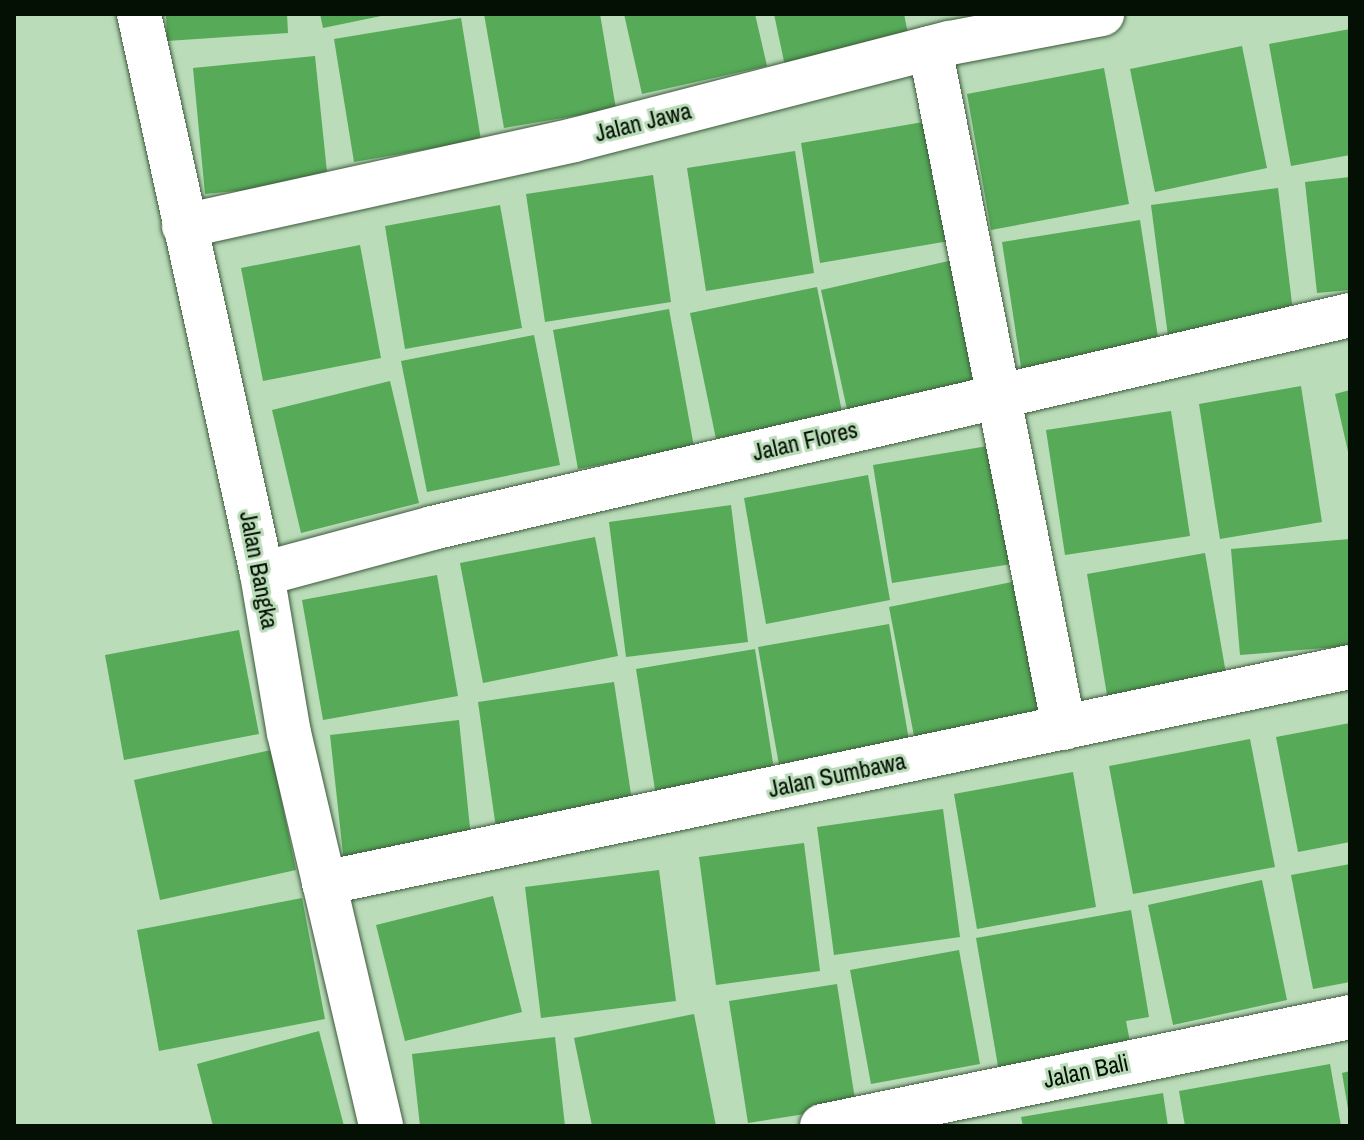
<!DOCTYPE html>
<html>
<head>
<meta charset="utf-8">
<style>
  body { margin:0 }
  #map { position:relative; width:1364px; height:1140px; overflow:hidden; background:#badcb9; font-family:"Archivo Narrow",sans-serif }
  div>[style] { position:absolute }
  .building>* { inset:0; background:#56aa58 }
  .roads { filter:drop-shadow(0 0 2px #3d5a3c) drop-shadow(0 0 2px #3d5a3c) }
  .street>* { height:44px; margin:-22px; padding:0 22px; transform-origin:22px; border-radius:22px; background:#fff }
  span { translate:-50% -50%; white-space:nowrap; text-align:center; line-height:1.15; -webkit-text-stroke:6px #badcb9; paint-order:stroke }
  .street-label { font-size:24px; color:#051005 }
  .frame { position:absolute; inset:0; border:16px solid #051005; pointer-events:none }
</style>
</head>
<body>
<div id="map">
  <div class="building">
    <div style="clip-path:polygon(166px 14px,287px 14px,288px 33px,167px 41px)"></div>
    <div style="clip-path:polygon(320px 14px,386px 14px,386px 15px,323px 28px)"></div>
    <div style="clip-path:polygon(484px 14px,600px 14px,616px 109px,504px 128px)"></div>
    <div style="clip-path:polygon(624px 14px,755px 14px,767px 66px,642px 94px)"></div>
    <div style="clip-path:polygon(774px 14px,904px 14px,910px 43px,786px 71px)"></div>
    <div style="clip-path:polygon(461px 18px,481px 140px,354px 162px,334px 39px)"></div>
    <div style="clip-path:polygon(1350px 29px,1350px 155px,1291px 166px,1269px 44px)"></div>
    <div style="clip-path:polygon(1242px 46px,1267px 168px,1155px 192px,1130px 69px)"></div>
    <div style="clip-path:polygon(315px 56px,328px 182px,205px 194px,193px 68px)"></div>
    <div style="clip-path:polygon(1104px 68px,1129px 204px,991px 230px,967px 94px)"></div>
    <div style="clip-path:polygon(935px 120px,955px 240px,820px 263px,801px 143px)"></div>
    <div style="clip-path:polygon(795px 151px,814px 273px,706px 291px,687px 168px)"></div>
    <div style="clip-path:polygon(653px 175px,671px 302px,545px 322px,526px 194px)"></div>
    <div style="clip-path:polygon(1350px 177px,1350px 290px,1317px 293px,1305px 182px)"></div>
    <div style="clip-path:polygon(1278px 188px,1294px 320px,1168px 336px,1151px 205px)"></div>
    <div style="clip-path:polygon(500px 205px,522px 328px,405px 349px,385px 226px)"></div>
    <div style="clip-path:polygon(1140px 220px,1160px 350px,1022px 374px,1002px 242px)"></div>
    <div style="clip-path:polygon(360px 245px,381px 358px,263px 381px,241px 268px)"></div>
    <div style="clip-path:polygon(966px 257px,993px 381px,848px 414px,821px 290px)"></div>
    <div style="clip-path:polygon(817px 287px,842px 412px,716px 439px,690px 313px)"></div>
    <div style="clip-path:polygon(669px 309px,694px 447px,578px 469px,553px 330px)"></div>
    <div style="clip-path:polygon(534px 335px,560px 465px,427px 492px,401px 361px)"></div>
    <div style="clip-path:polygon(390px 381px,419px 503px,301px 533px,272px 410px)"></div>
    <div style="clip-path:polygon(1301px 386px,1322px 522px,1220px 539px,1199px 404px)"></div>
    <div style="clip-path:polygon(1350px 390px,1350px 456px,1349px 456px,1335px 394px)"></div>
    <div style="clip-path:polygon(1171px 411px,1190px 536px,1065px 555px,1046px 430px)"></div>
    <div style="clip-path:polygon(1006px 443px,1025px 562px,892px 583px,873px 465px)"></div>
    <div style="clip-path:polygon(868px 475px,890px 600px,766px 624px,744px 498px)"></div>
    <div style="clip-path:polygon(731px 505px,748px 642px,626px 657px,609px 522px)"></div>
    <div style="clip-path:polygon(595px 537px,618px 656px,483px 683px,460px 563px)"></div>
    <div style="clip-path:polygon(1350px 539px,1350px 646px,1240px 655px,1231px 549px)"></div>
    <div style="clip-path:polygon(1205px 553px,1228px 685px,1109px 707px,1087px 574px)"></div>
    <div style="clip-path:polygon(437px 575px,458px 696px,323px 720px,302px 600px)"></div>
    <div style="clip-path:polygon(1031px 578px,1058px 711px,915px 741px,889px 607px)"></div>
    <div style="clip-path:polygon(889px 624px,911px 752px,781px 776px,758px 647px)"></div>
    <div style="clip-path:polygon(239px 630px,259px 734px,124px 760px,105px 655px)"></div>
    <div style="clip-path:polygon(755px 649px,775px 776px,656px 796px,636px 669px)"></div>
    <div style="clip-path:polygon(614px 682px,634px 814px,497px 835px,478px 702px)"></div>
    <div style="clip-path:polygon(459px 720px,472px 848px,344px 863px,330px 735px)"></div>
    <div style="clip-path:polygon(1350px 723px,1350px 842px,1298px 852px,1276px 737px)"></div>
    <div style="clip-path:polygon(1250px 739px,1275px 867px,1133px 894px,1109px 766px)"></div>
    <div style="clip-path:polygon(271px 750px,296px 870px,160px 900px,134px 780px)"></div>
    <div style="clip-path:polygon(1073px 772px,1096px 907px,977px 929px,954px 794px)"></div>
    <div style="clip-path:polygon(943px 809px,960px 937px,834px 955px,817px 827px)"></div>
    <div style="clip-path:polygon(804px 843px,820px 971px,716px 985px,699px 857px)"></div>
    <div style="clip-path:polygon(1350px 864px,1350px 982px,1313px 989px,1291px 875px)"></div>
    <div style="clip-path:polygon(659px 870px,676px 1001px,541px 1018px,525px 887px)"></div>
    <div style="clip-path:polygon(1262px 880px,1287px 1000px,1173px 1025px,1148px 905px)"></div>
    <div style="clip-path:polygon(493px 896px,522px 1012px,405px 1041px,376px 925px)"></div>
    <div style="clip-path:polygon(302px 898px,325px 1019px,159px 1051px,137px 930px)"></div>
    <div style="clip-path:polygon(1131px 910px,1149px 1017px,1126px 1021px,1131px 1047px,999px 1072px,976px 938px)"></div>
    <div style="clip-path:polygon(959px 950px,980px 1064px,871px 1084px,850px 970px)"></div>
    <div style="clip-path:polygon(837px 984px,856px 1106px,748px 1123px,729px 1001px)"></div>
    <div style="clip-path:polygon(694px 1014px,716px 1126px,592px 1126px,574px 1038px)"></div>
    <div style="clip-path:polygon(319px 1031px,344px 1126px,213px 1126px,197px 1064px)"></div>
    <div style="clip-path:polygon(555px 1037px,565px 1126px,420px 1126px,412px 1054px)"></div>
    <div style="clip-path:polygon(1330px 1064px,1341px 1126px,1185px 1126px,1179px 1091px)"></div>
    <div style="clip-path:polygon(1350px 1071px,1350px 1109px,1348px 1109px,1342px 1073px)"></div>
    <div style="clip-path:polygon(1163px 1093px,1168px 1126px,1023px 1126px,1021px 1117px)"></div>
  </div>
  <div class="roads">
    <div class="street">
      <div style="left:139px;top:14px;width:573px;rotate:77.61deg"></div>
      <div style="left:262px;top:574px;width:161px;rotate:80.4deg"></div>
      <div style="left:289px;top:733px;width:404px;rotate:76.8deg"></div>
      <div style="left:930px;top:48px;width:693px;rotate:78.85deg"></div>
      <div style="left:184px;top:226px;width:399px;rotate:-12.4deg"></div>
      <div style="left:574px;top:140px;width:388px;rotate:-14.5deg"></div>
      <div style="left:950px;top:43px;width:155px;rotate:-10.8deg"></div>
      <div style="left:262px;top:574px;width:176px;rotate:-15.1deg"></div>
      <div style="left:432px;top:528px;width:942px;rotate:-13.06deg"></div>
      <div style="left:324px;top:883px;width:1048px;rotate:-11.89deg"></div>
      <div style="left:822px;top:1126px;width:539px;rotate:-11.66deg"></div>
    </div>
  </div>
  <div class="street-label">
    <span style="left:643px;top:122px;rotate:-14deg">Jalan Jawa</span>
    <span style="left:805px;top:441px;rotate:-13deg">Jalan Flores</span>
    <span style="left:259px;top:570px;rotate:79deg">Jalan Bangka</span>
    <span style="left:837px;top:775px;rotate:-12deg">Jalan Sumbawa</span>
    <span style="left:1086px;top:1071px;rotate:-12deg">Jalan Bali</span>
  </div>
  <div class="frame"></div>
</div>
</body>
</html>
